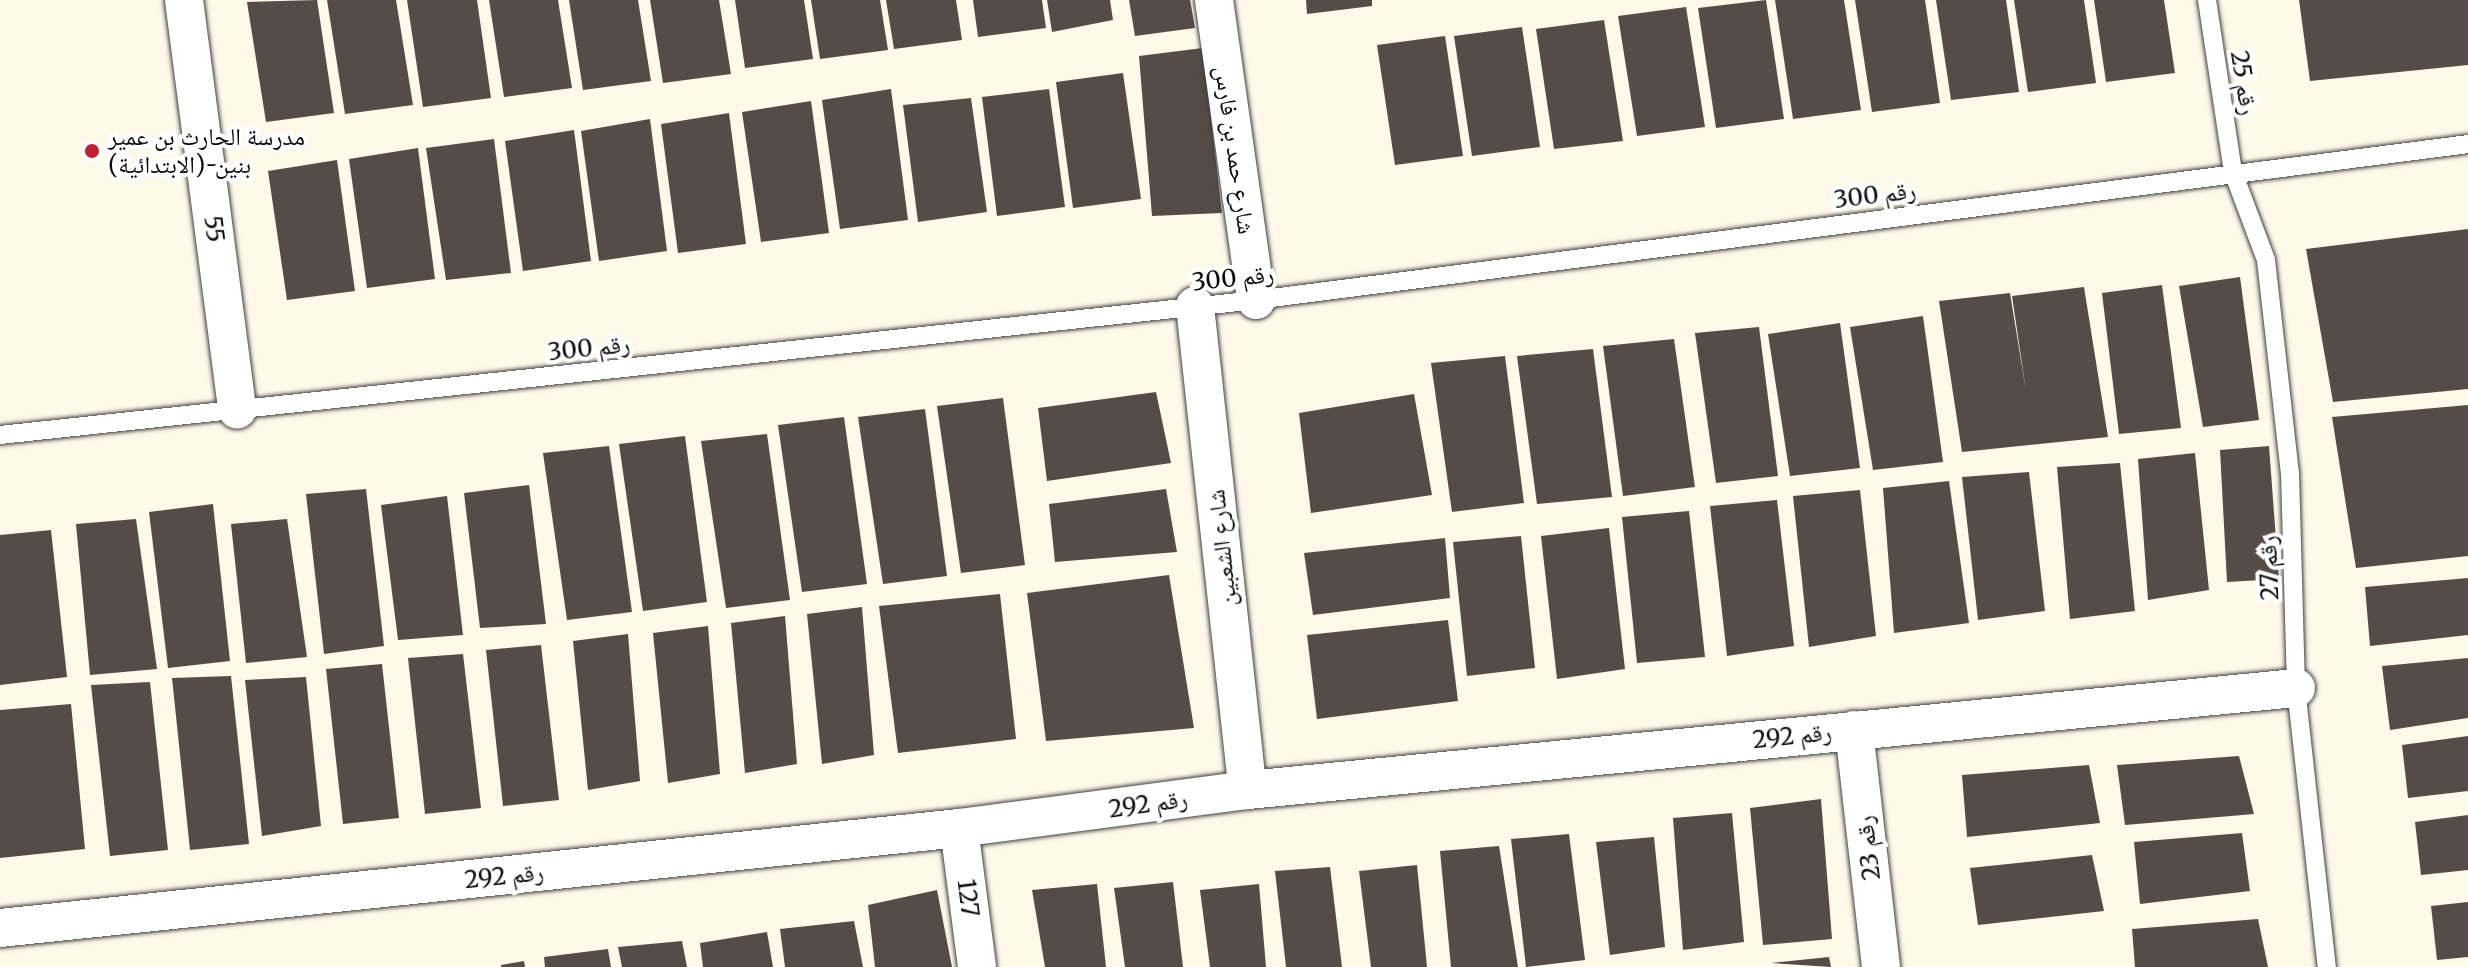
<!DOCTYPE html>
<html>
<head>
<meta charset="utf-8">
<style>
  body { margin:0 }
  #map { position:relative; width:2468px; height:967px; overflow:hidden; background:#fff9ea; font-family:Merriweather,"Noto Naskh Arabic",serif }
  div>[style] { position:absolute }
  .building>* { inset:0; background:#554c48 }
  .roads { filter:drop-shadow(0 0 2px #3f3f3f) drop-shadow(0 0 2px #3f3f3f) }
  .service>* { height:18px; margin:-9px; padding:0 9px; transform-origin:9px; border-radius:9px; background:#fff }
  .minor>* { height:38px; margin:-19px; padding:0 19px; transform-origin:19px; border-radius:19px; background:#fff }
  .dots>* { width:22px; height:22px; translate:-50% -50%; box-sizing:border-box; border:4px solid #fff; border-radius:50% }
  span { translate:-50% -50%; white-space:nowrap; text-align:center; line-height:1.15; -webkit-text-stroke:8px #fff; paint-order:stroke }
  .street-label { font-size:24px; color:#0c0c0c }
  .poi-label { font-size:24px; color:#0c0c0c }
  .left { translate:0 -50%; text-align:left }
</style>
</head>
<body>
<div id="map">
  <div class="building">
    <div style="clip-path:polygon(317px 0,334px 113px,266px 122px,247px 2px)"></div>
    <div style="clip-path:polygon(327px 0,396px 0,413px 105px,345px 114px)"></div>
    <div style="clip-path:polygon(407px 0,477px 0,491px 98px,423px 107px)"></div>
    <div style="clip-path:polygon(489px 0,558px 0,572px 88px,504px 97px)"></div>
    <div style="clip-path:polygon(569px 0,638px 0,651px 81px,583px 90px)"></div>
    <div style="clip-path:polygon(650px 0,719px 0,731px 74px,663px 83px)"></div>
    <div style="clip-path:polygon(735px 0,804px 0,813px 59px,745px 68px)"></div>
    <div style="clip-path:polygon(811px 0,880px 0,888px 50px,820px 59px)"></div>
    <div style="clip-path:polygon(886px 0,956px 0,962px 40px,894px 49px)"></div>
    <div style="clip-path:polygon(973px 0,1042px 0,1046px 28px,978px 37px)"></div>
    <div style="clip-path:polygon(1047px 0,1110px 0,1113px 20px,1052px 32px)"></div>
    <div style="clip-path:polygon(1129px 0,1190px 0,1195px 28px,1135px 36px)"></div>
    <div style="clip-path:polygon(1306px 0,1372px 0,1372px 6px,1307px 14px)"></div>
    <div style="clip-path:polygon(1766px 0,1784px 119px,1716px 128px,1698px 8px)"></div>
    <div style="clip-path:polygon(1775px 0,1844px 0,1861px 110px,1793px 119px)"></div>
    <div style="clip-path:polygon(1855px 0,1925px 0,1940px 103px,1872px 112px)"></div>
    <div style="clip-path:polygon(1936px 0,2006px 0,2019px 92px,1951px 100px)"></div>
    <div style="clip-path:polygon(2014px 0,2084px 0,2096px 83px,2028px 92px)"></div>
    <div style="clip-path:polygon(2094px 0,2164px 0,2175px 73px,2106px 82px)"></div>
    <div style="clip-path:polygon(2299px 0,2468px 0,2468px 65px,2310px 81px)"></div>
    <div style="clip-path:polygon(1686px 7px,1705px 127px,1637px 136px,1618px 16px)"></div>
    <div style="clip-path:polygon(1604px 20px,1623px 141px,1554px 149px,1536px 29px)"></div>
    <div style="clip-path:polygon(1522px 27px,1540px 147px,1472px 156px,1454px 36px)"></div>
    <div style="clip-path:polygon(1445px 36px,1463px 156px,1395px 165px,1377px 45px)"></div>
    <div style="clip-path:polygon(1203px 48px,1222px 213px,1152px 216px,1139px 56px)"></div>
    <div style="clip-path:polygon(1123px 73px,1141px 199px,1073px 208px,1056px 82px)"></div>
    <div style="clip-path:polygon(891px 89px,908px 220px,840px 229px,822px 100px)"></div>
    <div style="clip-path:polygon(1049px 89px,1065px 207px,997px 216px,982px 97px)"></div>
    <div style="clip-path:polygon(971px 98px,987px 212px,918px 222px,903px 105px)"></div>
    <div style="clip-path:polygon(811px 101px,829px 233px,761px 242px,742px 112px)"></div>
    <div style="clip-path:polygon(729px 113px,746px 244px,678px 253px,661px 124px)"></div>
    <div style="clip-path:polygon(650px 119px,667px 251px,599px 261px,581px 131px)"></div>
    <div style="clip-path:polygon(574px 130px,591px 261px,523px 271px,505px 141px)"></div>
    <div style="clip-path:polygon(494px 139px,511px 273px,446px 280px,426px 148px)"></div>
    <div style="clip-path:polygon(418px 148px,435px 279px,367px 288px,349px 159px)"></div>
    <div style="clip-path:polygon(337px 160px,355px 291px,287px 300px,268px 171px)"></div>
    <div style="clip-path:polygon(2468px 229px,2468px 389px,2333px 402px,2306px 249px)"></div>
    <div style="clip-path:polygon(2240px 277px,2259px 420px,2203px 427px,2179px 286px)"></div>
    <div style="clip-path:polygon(2162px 285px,2181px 428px,2119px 434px,2102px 293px)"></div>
    <div style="clip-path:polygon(2084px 287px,2108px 437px,1962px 452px,1939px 301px,2010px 293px,2026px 391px,2012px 296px)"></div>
    <div style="clip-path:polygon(1923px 316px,1943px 462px,1873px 470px,1850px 327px)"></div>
    <div style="clip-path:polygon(1840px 323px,1860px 468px,1790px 476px,1768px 334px)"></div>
    <div style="clip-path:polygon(1759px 327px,1778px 476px,1716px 483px,1695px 333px)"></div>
    <div style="clip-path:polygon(1674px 339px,1695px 487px,1623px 496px,1603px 346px)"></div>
    <div style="clip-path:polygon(1593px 349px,1612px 497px,1537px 504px,1517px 356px)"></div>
    <div style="clip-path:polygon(1505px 356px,1524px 503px,1452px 512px,1431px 363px)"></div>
    <div style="clip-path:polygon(1156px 392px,1171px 463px,1047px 481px,1038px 408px)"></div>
    <div style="clip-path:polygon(1414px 394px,1432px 495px,1311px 513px,1299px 413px)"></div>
    <div style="clip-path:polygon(1003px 398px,1025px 565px,961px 573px,937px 406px)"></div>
    <div style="clip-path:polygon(2468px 405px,2468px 556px,2356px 568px,2332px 417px)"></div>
    <div style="clip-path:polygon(925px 409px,947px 576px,883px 584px,858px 417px)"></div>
    <div style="clip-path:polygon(844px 417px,867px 584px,802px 592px,778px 425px)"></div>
    <div style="clip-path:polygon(767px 434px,790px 600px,726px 608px,701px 441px)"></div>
    <div style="clip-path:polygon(685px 436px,707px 602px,643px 611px,619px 444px)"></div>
    <div style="clip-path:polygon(609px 446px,632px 612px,567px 620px,543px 453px)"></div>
    <div style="clip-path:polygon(2269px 446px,2279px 579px,2227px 582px,2220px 450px)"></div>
    <div style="clip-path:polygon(2195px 453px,2209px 590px,2148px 600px,2138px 459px)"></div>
    <div style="clip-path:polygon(2120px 463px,2135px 611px,2070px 619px,2057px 467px)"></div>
    <div style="clip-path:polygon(2029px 472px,2045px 611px,1978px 620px,1962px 477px)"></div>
    <div style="clip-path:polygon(1949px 481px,1969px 623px,1894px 633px,1883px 488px)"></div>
    <div style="clip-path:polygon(529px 485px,546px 624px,480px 628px,464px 493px)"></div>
    <div style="clip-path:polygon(366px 489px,384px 646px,324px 654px,306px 494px)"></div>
    <div style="clip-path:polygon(1166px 489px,1177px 552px,1055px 562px,1049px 504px)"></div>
    <div style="clip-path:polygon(1860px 490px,1876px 636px,1809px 647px,1793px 496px)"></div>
    <div style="clip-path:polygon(447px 496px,463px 635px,398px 640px,381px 505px)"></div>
    <div style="clip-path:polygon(1777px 500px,1794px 646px,1727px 656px,1710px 506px)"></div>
    <div style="clip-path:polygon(213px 504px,230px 661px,168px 668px,149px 512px)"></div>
    <div style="clip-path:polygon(1689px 511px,1705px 657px,1637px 663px,1622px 517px)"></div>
    <div style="clip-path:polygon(136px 519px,157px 669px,90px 675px,76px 524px)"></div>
    <div style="clip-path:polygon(287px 519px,307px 657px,246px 663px,231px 524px)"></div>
    <div style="clip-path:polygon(1609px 528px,1625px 669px,1557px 679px,1541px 536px)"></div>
    <div style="clip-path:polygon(51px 530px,67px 677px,0 685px,0 535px)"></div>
    <div style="clip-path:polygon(1521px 536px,1535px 668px,1467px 676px,1453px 542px)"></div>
    <div style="clip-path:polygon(1445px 538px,1450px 598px,1313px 615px,1304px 553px)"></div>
    <div style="clip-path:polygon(1169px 575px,1194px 728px,1046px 741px,1027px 593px)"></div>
    <div style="clip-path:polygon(2468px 578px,2468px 635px,2370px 646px,2365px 587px)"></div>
    <div style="clip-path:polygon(1000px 594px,1016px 739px,898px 753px,879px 606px)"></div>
    <div style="clip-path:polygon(862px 607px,874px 755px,822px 764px,807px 614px)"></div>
    <div style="clip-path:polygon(785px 616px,797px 764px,745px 773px,731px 623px)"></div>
    <div style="clip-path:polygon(1448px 620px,1458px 701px,1317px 719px,1307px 635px)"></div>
    <div style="clip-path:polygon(708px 626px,720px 774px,668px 783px,653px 633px)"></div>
    <div style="clip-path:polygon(628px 634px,640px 781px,588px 790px,573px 641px)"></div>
    <div style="clip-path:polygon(541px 645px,559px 800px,503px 806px,486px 650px)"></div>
    <div style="clip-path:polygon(463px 654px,481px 808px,425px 814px,408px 658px)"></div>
    <div style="clip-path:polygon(2468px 658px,2468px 718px,2390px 730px,2382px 666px)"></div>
    <div style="clip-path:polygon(382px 664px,399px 818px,343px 824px,326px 669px)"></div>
    <div style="clip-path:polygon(231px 676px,249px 844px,190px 850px,172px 678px)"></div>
    <div style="clip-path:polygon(306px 677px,321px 826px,262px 836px,245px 680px)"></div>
    <div style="clip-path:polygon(150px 682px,168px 850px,110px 856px,91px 685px)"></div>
    <div style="clip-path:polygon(71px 704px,85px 849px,0 858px,0 710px)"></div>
    <div style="clip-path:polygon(2468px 736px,2468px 791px,2408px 798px,2402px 745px)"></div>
    <div style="clip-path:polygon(2239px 756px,2254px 814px,2125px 825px,2117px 765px)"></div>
    <div style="clip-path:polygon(2089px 765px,2100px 823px,1967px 837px,1962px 775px)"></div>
    <div style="clip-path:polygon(1821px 799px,1832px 939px,1763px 945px,1750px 808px)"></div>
    <div style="clip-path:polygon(1732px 813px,1744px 942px,1683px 950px,1673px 818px)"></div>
    <div style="clip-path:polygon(2468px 815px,2468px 870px,2421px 875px,2415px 822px)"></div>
    <div style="clip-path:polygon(2242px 833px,2250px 891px,2140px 904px,2134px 842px)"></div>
    <div style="clip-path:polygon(1569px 834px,1585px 960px,1526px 967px,1511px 839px)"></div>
    <div style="clip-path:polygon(1654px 837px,1665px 947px,1610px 955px,1596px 842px)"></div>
    <div style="clip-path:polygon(1499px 846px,1518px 967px,1451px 967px,1440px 851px)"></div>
    <div style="clip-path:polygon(2092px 855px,2104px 911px,1978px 925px,1970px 868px)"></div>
    <div style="clip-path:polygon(1417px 865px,1427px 967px,1371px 967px,1359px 871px)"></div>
    <div style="clip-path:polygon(1330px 867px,1342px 967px,1286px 967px,1275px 871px)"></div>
    <div style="clip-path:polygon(1173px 882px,1183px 967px,1125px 967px,1114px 888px)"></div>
    <div style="clip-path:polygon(1097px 884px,1106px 967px,1045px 967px,1032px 890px)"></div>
    <div style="clip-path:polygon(1259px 884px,1266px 967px,1210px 967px,1200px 890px)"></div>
    <div style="clip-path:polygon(937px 890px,952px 967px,875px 967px,868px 905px)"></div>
    <div style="clip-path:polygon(2468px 902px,2468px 957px,2437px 960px,2431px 906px)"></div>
    <div style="clip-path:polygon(2258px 919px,2268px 967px,2135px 967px,2132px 929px)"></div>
    <div style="clip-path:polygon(854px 921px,863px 967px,785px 967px,780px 929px)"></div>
    <div style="clip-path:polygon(767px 932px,773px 967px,703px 967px,700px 943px)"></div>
    <div style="clip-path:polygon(682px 941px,687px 967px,622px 967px,618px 947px)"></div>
    <div style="clip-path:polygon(608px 949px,611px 967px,545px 967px,544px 957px)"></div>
    <div style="clip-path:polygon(1829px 957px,1831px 967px,1771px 963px)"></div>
    <div style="clip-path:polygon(524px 961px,525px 967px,501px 967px,501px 965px)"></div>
  </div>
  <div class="roads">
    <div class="service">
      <div style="left:2207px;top:0;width:174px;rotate:81.4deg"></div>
      <div style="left:2233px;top:172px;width:94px;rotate:69.4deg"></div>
      <div style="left:2266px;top:260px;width:214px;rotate:83.6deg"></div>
      <div style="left:2290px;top:473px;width:215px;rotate:88.4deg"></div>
      <div style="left:2296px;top:688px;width:281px;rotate:83.7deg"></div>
      <div style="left:0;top:435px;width:1263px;rotate:-6.13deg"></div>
      <div style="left:1256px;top:300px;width:1222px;rotate:-7.33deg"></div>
    </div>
    <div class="minor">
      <div style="left:184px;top:0;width:413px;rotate:82.6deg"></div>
      <div style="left:1214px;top:0;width:303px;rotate:82deg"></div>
      <div style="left:1195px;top:306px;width:487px;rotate:83.8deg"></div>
      <div style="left:1854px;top:730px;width:239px;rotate:83.5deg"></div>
      <div style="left:959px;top:828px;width:140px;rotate:82.6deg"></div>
      <div style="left:0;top:928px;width:964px;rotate:-5.95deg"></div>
      <div style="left:959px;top:828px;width:291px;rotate:-7.5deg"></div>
      <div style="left:1248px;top:790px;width:1053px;rotate:-5.56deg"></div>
    </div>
  </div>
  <div class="dots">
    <div style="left:92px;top:151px;background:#be2134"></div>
  </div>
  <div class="street-label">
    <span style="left:2244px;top:83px;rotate:81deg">رقم 25</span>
    <span style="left:1235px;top:150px;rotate:82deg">شارع حمد بن فارس</span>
    <span style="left:1875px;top:195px;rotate:-7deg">رقم 300</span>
    <span style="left:214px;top:229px;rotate:83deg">55</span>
    <span style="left:1233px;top:278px;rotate:-6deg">رقم 300</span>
    <span style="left:589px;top:348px;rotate:-6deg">رقم 300</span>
    <span style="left:1222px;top:548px;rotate:-96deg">شارع الشعبين</span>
    <span style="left:2269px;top:568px;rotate:-92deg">رقم 27</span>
    <span style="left:1792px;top:736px;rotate:-6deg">رقم 292</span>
    <span style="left:1148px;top:804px;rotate:-8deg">رقم 292</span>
    <span style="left:1868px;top:848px;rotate:-97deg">رقم 23</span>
    <span style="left:504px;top:876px;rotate:-6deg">رقم 292</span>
    <span style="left:968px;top:898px;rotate:83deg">127</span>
  </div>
  <div class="poi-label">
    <span class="left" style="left:108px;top:151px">مدرسة الحارث بن عمير<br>(الابتدائية)-بنين</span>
  </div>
</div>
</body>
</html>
